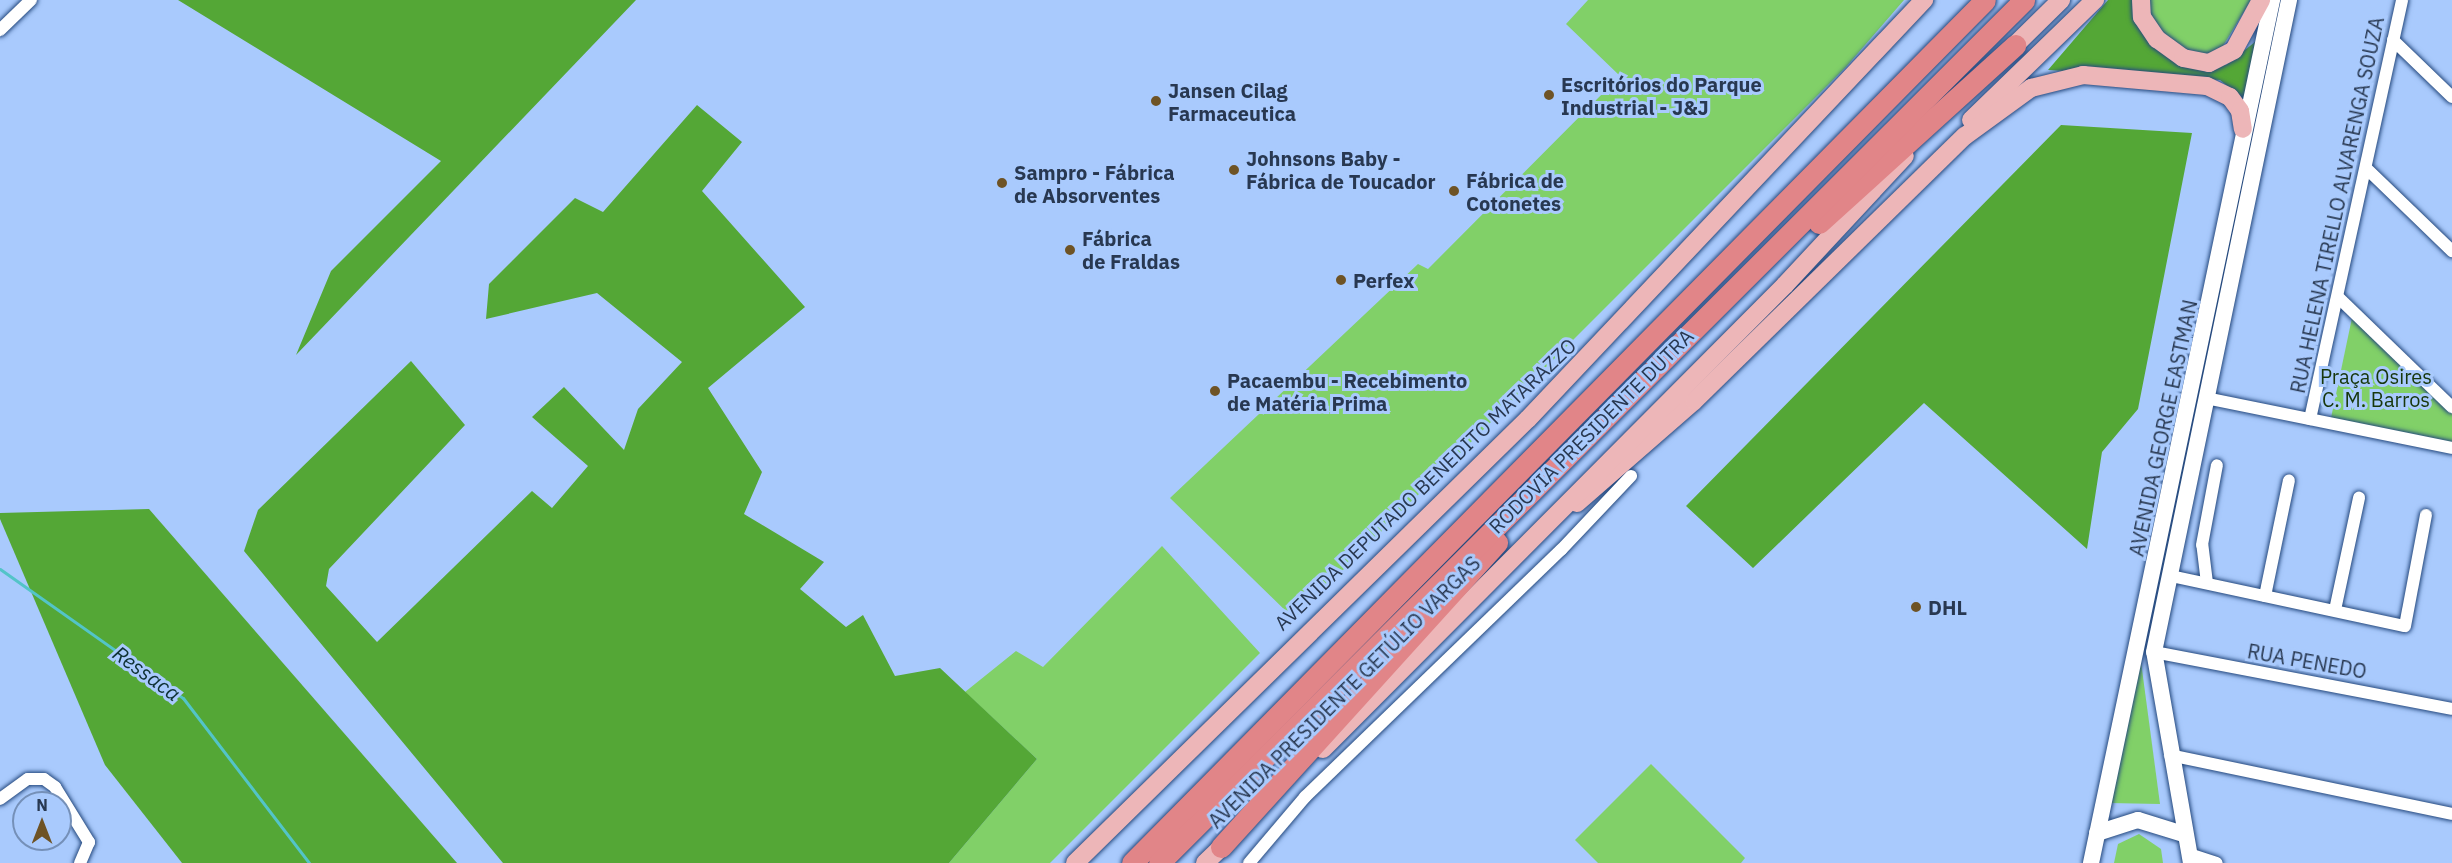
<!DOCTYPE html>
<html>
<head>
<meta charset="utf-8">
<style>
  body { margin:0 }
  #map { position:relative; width:2452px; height:863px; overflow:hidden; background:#a9cafd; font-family:"IBM Plex Sans",sans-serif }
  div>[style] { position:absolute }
  .green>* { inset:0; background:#81d068 }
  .forest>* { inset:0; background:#54a736 }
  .stream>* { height:3px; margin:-1.5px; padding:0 1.5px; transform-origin:1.5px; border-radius:1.5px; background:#53c4c8 }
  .roads { filter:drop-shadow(0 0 2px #25497e) drop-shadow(0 0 2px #25497e) }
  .street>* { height:12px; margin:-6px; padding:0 6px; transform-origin:6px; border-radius:6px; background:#fff }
  .secondary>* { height:16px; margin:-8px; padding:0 8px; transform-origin:8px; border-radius:8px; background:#fff }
  .primary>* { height:18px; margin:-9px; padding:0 9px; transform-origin:9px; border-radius:9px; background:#edb6b8 }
  .highway>* { height:21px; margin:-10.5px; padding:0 10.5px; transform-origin:10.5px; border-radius:10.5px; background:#e18588 }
  .dots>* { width:16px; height:16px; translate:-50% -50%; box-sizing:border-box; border:3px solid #a9cafd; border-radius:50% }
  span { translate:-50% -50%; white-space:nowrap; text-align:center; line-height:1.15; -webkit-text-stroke:6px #a9cafd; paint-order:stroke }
  .poi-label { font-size:20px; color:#283851; font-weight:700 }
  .left { translate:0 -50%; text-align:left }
  .street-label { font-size:20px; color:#283851 }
  .park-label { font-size:20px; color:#17370b }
  .water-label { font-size:21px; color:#0e3133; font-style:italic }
  .north { position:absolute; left:12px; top:791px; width:60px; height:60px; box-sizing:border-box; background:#a9cafd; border:2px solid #7590b8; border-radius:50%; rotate:0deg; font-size:16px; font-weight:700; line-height:24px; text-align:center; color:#283851 }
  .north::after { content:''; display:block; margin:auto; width:21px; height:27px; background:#6e5325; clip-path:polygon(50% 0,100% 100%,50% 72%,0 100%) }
</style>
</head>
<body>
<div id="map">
  <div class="green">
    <div style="clip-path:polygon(1588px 0,1904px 0,1846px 67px,1294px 619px,1170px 498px,1418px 264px,1428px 269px,1620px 76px,1566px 24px)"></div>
    <div style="clip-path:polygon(2147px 0,2251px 0,2223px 46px,2206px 56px,2173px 45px,2150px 16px)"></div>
    <div style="clip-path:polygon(2353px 313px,2452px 413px,2452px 443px,2331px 418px)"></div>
    <div style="clip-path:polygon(1162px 546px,1260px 653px,1050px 863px,949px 863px,1037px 759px,965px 692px,1016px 651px,1043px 667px)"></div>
    <div style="clip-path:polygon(2141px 662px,2160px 804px,2109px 803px)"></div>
    <div style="clip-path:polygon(1651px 764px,1745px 858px,1741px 863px,1598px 863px,1575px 840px)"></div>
    <div style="clip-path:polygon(2139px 834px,2161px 849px,2163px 863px,2114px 863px,2118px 844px)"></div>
  </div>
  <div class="forest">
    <div style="clip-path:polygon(178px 0,636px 0,296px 355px,331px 271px,441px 161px)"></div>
    <div style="clip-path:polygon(2108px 0,2135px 0,2147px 40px,2173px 61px,2226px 65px,2260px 38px,2246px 101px,2220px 80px,2048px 70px)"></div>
    <div style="clip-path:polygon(697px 105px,742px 142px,702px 191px,805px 307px,708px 388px,762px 472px,744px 514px,824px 562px,800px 589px,846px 627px,863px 615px,895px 676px,940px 668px,1037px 759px,949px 863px,503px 863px,244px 551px,258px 510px,411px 361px,465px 425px,329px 569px,326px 586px,377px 642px,532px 491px,552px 508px,588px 466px,532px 417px,564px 387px,624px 450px,638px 409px,682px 362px,597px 293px,486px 319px,489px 284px,575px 198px,603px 212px)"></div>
    <div style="clip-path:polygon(2061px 125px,2192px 133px,2138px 409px,2102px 452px,2087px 549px,1924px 403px,1753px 568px,1686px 506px)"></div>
    <div style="clip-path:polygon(149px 509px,457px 863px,182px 863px,105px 765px,0 519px,0 513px)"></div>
  </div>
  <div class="stream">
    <div style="left:0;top:569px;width:224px;rotate:35.2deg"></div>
    <div style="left:183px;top:698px;width:208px;rotate:52.6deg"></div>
  </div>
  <div class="roads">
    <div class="street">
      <div style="left:0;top:30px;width:43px;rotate:-44.1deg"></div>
      <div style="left:2393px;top:40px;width:82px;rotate:44deg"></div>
      <div style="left:2366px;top:168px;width:120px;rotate:44deg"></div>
      <div style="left:2339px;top:298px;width:157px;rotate:44deg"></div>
      <div style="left:2206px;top:398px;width:251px;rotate:11.5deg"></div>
      <div style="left:2310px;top:419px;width:429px;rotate:-77.6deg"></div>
      <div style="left:2171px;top:576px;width:239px;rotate:12.1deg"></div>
      <div style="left:2405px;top:626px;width:113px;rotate:-79.3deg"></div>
      <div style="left:2207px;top:583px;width:38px;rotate:-97deg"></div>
      <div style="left:2202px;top:545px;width:81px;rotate:-79.4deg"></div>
      <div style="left:2265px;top:596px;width:118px;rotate:-78.3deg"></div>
      <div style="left:2335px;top:610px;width:115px;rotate:-77.9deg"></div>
      <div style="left:2154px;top:652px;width:303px;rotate:10.8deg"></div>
      <div style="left:2170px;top:755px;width:288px;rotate:11.8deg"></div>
      <div style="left:0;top:799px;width:34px;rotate:-36deg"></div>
      <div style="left:28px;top:779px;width:16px"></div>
      <div style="left:44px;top:779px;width:14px;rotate:36deg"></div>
      <div style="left:55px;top:787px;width:65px;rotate:58.3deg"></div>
      <div style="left:89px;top:842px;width:23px;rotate:113deg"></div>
      <div style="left:2189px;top:854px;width:29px;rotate:18deg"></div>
      <div style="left:1249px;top:863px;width:87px;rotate:-49.7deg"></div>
      <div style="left:1305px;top:797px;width:356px;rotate:-44deg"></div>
      <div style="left:1561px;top:550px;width:102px;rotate:-46.6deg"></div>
    </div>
    <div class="secondary">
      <div style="left:2097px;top:833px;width:43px;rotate:-17.6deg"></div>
      <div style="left:2138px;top:820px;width:47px;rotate:17.3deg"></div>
      <div style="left:2091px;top:863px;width:882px;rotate:-78.15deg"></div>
      <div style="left:2191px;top:863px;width:214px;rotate:-99.9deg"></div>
      <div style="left:2154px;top:652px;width:666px;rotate:-78.3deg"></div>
    </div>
    <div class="primary">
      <div style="left:2141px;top:0;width:17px;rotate:87deg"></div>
      <div style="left:2142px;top:17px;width:27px;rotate:56deg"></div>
      <div style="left:2157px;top:39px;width:32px;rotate:36deg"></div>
      <div style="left:2183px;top:58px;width:26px;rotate:11deg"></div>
      <div style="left:2209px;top:63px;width:28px;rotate:-27deg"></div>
      <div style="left:2234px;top:50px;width:57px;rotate:-61.6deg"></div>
      <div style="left:2007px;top:53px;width:76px;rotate:-44.5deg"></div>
      <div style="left:1971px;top:120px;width:173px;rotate:-44.1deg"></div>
      <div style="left:1577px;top:503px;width:155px;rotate:-41.1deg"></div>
      <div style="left:1694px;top:401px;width:379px;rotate:-44.4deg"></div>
      <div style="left:1965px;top:136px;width:82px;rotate:-36deg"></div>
      <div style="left:2031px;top:88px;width:54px;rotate:-14deg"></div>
      <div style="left:2083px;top:75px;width:124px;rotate:5.1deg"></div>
      <div style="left:2207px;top:86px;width:25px;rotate:26deg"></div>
      <div style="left:2230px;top:97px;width:17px;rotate:54deg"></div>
      <div style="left:2240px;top:111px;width:18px;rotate:81deg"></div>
      <div style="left:1323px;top:749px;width:655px;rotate:-45.12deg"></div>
      <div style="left:1785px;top:285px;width:176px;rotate:-47.1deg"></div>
      <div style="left:1075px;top:863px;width:634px;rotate:-44.43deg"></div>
      <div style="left:1528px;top:419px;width:577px;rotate:-46.62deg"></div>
      <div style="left:1205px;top:863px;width:35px;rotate:-44deg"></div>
    </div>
    <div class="highway">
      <div style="left:1819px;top:223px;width:265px;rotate:-42.2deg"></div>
      <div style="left:1221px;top:847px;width:411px;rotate:-47.8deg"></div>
      <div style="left:1132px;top:863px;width:1213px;rotate:-45.33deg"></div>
      <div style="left:1159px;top:863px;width:1222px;rotate:-44.93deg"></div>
    </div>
  </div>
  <div class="dots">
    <div style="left:1549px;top:95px;background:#6e5325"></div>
    <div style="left:1156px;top:101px;background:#6e5325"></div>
    <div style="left:1234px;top:170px;background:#6e5325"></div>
    <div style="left:1002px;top:183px;background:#6e5325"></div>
    <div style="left:1454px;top:191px;background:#6e5325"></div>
    <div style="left:1070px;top:250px;background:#6e5325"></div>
    <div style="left:1341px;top:280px;background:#6e5325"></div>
    <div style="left:1215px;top:391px;background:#6e5325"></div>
    <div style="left:1916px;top:607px;background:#6e5325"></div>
  </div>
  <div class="poi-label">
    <span class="left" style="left:1561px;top:96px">Escritórios do Parque<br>Industrial - J&amp;J</span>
    <span class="left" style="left:1168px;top:102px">Jansen Cilag<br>Farmaceutica</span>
    <span class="left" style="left:1246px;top:170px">Johnsons Baby -<br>Fábrica de Toucador</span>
    <span class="left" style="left:1014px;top:184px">Sampro - Fábrica<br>de Absorventes</span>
    <span class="left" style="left:1466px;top:192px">Fábrica de<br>Cotonetes</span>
    <span class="left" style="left:1082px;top:250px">Fábrica<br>de Fraldas</span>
    <span class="left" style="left:1353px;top:280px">Perfex</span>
    <span class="left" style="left:1227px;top:392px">Pacaembu - Recebimento<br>de Matéria Prima</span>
    <span class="left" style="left:1928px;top:607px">DHL</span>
  </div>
  <div class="street-label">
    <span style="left:2337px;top:205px;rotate:-78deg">RUA HELENA TIRELLO ALVARENGA SOUZA</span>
    <span style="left:2163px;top:428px;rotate:-78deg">AVENIDA GEORGE EASTMAN</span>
    <span style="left:1591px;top:431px;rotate:-45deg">RODOVIA PRESIDENTE DUTRA</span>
    <span style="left:1425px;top:484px;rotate:-44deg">AVENIDA DEPUTADO BENEDITO MATARAZZO</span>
    <span style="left:2307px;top:661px;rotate:10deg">RUA PENEDO</span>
    <span style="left:1344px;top:692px;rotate:-45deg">AVENIDA PRESIDENTE GETÚLIO VARGAS</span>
  </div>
  <div class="park-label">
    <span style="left:2376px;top:388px">Praça Osires<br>C. M. Barros</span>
  </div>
  <div class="water-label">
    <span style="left:147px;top:673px;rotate:36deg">Ressaca</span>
  </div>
  <div class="north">N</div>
</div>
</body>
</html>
